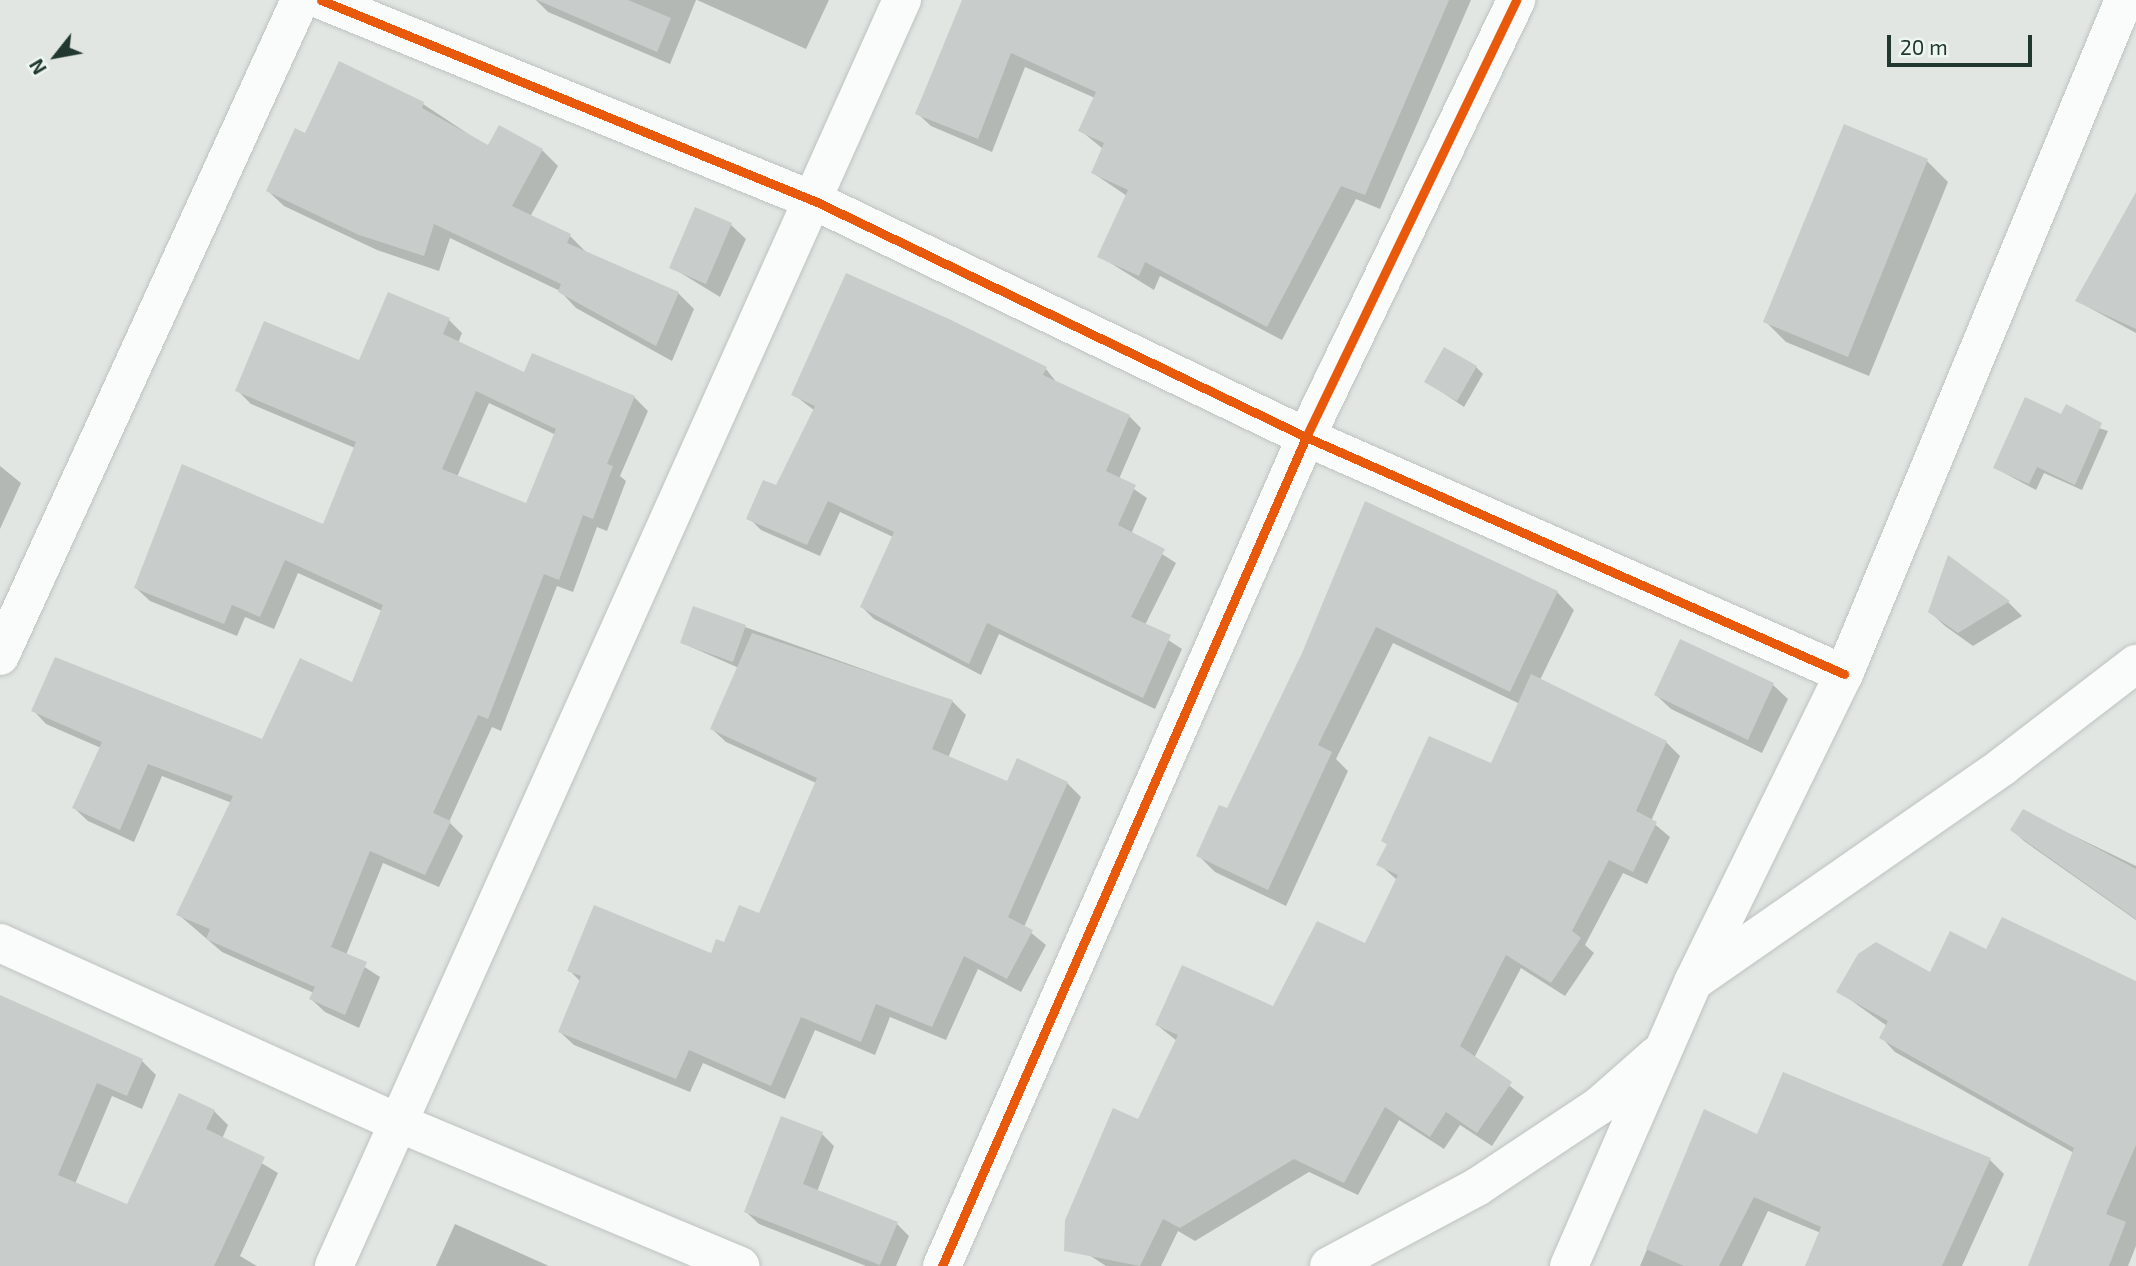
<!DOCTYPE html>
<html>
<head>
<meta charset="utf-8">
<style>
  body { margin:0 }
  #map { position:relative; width:2136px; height:1266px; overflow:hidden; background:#e1e6e3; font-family:"Exo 2",sans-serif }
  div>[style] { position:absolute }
  .shadow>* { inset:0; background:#0003 }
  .building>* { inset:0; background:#c8cdcb }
  .roads { filter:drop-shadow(0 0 2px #bec3c0) drop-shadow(0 0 2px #bec3c0) }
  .minor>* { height:38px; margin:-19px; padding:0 19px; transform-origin:19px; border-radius:19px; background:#fafbfb }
  .cycleway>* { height:9px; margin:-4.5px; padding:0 4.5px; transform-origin:4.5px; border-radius:4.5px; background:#e8590c }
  span { translate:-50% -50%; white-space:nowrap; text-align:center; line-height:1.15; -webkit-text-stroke:7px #eef6f1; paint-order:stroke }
  .north { position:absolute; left:21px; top:21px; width:70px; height:70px; -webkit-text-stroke:5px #eef6f1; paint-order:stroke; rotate:239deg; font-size:19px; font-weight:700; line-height:28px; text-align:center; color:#20382f }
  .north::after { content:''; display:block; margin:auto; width:24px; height:32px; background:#20382f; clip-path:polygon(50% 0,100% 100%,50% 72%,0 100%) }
  .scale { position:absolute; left:1887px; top:35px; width:145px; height:32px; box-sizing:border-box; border:4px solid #20382f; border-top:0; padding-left:9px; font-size:21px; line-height:24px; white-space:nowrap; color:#20382f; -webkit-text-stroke:5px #eef6f1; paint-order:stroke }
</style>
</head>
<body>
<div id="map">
  <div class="shadow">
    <div style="clip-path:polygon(536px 0,696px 0,670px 64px,548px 12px)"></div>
    <div style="clip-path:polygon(697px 0,829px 0,806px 49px)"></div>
    <div style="clip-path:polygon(968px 0,1471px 0,1380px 209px,1356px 199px,1282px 340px,1160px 276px,1154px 290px,1099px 256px,1127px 196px,1093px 173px,1103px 149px,1080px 130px,1095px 98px,1025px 67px,992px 152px,931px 126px,916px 112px)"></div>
    <div style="clip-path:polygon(423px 104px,488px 147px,542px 150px,558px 166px,530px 217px,570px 236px,586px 252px,678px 293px,694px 309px,672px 361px,576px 308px,560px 291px,450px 238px,439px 271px,377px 250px,284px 206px,268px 191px,306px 135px)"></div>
    <div style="clip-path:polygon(1927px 161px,1948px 182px,1869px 376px,1786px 342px,1765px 321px)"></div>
    <div style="clip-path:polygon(2136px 196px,2136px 333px,2077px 301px)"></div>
    <div style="clip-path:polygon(731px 225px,746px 239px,720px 297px,671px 267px)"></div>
    <div style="clip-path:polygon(evenodd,449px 320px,462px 333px,458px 343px,525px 374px,634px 397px,648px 411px,620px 476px,626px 481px,607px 531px,597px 527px,573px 592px,557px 586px,501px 731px,492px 727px,449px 822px,463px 836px,439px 887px,383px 863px,346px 955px,380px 977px,359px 1028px,325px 1012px,311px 999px,314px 993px,222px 952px,179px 915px,232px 803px,162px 776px,134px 842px,88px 821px,74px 808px,101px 748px,46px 724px,33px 710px,263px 741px,353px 684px,382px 611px,298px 573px,274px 629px,245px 617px,237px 636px,150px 601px,136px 588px,324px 526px,355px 448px,251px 404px,237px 390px,360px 362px,449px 320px,489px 403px,556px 435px,527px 505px,457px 477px,489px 403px)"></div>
    <div style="clip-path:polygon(1476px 367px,1483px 374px,1464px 407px,1427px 382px)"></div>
    <div style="clip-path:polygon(1046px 369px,1057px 383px,1129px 416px,1141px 428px,1119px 479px,1147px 498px,1131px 534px,1176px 563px,1145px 625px,1182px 649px,1155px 709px,999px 634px,981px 675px,874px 619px,862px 607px,893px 537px,840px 512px,820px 556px,761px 530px,749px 518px,776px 488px,815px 411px,793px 394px)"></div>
    <div style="clip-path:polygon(2062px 416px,2108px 431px,2082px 490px,2044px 473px,2036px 490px,1995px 468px)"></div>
    <div style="clip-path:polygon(0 466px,21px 483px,0 529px)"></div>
    <div style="clip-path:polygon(1366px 504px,1557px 592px,1574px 610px,1540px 680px,1666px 742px,1680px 756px,1651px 821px,1670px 837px,1647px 884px,1623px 873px,1585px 945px,1594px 953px,1565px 996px,1521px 968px,1474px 1058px,1524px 1097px,1492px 1146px,1460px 1125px,1444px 1149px,1399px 1120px,1358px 1195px,1309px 1172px,1195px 1241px,1178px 1231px,1161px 1266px,1106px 1266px,1066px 1240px,1139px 1121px,1177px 1041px,1157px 1025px,1274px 1008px,1366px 945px,1397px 880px,1379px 864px,1388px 845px,1383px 841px,1492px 765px,1520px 704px,1393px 643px,1336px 759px,1348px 771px,1286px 906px,1215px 872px,1198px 855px,1227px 811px,1304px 653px)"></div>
    <div style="clip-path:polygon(1949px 558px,2008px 602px,2022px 616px,1973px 646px,1945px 626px,1930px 612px)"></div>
    <div style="clip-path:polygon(745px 627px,952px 701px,966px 715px,948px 758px,1008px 784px,1067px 783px,1081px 797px,1024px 927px,1046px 945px,1021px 992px,978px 969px,946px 1040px,890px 1017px,875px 1055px,815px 1030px,785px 1099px,703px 1063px,690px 1092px,574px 1045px,560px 1032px,580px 981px,569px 970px,711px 955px,760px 916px,816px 783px,726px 742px,712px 729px,739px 668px,682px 643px)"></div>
    <div style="clip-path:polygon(1681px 641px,1773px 685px,1788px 699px,1762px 753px,1671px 709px,1656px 695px)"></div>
    <div style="clip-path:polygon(2023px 811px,2136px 866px,2136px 920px,2024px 841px,2012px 830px)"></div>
    <div style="clip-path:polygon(1987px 952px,2136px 983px,2136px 1246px,2128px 1266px,2030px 1266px,2074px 1153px,1895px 1052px,1881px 1037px,1887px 1026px,1838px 991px,1931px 974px)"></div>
    <div style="clip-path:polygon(0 997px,142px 1061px,156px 1075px,142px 1109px,112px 1096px,75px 1184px,128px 1207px,214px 1111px,228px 1125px,222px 1139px,278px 1173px,240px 1256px,257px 1266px,0 1266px)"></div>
    <div style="clip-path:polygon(1705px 1112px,1758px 1136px,1990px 1160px,2004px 1174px,1962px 1266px,1807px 1266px,1821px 1233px,1768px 1211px,1742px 1266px,1640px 1266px)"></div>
    <div style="clip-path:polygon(822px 1134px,834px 1146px,817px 1192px,897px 1224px,909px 1236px,896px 1266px,866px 1266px,759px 1224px,746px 1212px)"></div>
    <div style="clip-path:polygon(455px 1224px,549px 1266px,436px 1266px)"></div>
  </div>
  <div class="building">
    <div style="clip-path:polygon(537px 0,628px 0,671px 18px,657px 52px)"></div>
    <div style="clip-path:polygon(962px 0,1449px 0,1365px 195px,1341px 186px,1267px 327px,1145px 262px,1139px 276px,1097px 257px,1128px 190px,1091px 173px,1104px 143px,1078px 131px,1096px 92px,1011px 53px,978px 139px,915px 114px)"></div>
    <div style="clip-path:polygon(339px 61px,424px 102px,422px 108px,488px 145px,499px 125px,543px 149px,512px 206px,571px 234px,567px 243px,679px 292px,656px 346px,558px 292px,561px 284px,434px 224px,424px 256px,359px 235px,266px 191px,295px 128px,305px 133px)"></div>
    <div style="clip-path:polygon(1844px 124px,1928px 159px,1848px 357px,1763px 322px)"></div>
    <div style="clip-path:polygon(2136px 192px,2136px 329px,2075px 301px)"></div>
    <div style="clip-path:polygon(695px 207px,732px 223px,706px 284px,669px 268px)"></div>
    <div style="clip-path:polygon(846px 273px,949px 319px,1047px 367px,1043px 375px,1130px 415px,1106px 471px,1136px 485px,1118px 525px,1165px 549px,1131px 617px,1171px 635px,1143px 698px,987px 623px,969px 664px,860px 607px,894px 532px,828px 501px,807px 545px,746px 519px,763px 480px,776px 485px,815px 406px,791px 395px)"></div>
    <div style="clip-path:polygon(evenodd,388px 292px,450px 318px,443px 334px,524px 372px,532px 353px,635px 396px,607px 464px,613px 466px,593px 519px,583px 515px,559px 580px,544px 574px,488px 719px,478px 715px,433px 813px,451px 821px,425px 875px,370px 851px,331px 947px,367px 962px,345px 1015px,309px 999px,315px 987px,206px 939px,210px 929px,176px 915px,233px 796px,148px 764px,120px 830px,72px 808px,102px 742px,31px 711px,55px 657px,262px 739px,300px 658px,352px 682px,383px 605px,285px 560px,260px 617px,232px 605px,224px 624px,134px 588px,182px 464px,323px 524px,356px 442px,235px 391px,264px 321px,359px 360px,388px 292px,476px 391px,556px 429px,526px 503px,442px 469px,476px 391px)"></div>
    <div style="clip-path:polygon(1444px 347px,1477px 366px,1457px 401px,1424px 382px)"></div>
    <div style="clip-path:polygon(2025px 397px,2061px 414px,2066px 404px,2102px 423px,2075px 485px,2037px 467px,2029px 484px,1993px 468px)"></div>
    <div style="clip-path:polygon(1365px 501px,1558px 591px,1510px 692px,1376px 627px,1318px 745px,1332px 752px,1268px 890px,1196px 856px,1219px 805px,1227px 808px,1302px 653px)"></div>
    <div style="clip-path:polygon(1948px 555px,2010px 601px,1958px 633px,1928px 612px)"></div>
    <div style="clip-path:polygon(693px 606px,746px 625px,733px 662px,680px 643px)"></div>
    <div style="clip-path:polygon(752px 633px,953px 700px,932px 749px,1007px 781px,1017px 758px,1068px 782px,1008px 917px,1033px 930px,1007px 979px,964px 956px,932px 1027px,876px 1004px,861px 1042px,801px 1017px,771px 1086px,689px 1050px,676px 1079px,558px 1032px,581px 976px,567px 971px,594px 905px,711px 953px,716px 939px,724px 942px,739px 905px,759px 913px,817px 778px,710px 729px)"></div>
    <div style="clip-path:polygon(1680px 639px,1774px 683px,1748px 740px,1654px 695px)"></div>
    <div style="clip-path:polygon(1531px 674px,1667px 741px,1636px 811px,1657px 822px,1633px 872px,1609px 860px,1572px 931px,1581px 938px,1551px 983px,1506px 955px,1460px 1046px,1512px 1082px,1477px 1133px,1446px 1112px,1430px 1137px,1385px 1107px,1344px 1183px,1294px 1159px,1180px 1228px,1163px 1219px,1140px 1266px,1064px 1251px,1065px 1220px,1113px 1108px,1138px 1119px,1178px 1035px,1155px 1025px,1182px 965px,1273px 1006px,1317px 921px,1365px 943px,1398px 875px,1376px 865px,1387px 844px,1381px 841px,1429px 736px,1491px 763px)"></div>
    <div style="clip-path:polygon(2023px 809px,2136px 869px,2136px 919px,2010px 830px)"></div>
    <div style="clip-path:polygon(2002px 917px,2136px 981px,2136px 1145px,2106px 1214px,2126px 1222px,2109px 1266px,2028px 1266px,2074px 1148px,1879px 1038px,1888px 1021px,1836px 992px,1858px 954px,1876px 942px,1930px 972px,1950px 931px,1986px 949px)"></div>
    <div style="clip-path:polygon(0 995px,143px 1059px,127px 1096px,97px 1083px,58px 1175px,127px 1204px,179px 1093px,215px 1110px,206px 1129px,265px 1157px,214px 1266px,0 1266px)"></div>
    <div style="clip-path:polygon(1783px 1072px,1991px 1158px,1942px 1266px,1805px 1266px,1821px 1227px,1754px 1197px,1719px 1266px,1684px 1266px,1646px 1249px,1704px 1109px,1757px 1134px)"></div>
    <div style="clip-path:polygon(781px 1116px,823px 1132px,803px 1184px,898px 1222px,880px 1265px,744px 1212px)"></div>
  </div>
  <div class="roads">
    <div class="minor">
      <div style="left:321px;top:0;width:536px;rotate:22.16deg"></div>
      <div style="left:817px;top:202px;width:543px;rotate:25.67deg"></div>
      <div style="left:1306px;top:437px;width:588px;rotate:23.77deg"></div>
      <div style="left:0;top:656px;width:721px;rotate:-65.42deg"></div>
      <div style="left:0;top:943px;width:440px;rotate:24.3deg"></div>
      <div style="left:401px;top:1124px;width:368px;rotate:22.7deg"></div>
      <div style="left:1697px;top:979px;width:373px;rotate:-34.8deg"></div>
      <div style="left:2003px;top:766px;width:168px;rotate:-37.5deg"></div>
      <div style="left:334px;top:1266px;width:1388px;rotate:-65.84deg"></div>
      <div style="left:942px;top:1266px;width:905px;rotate:-66.29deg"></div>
      <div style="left:1306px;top:437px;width:485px;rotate:-64.3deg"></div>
      <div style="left:1329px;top:1266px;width:168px;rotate:-28.1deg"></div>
      <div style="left:1477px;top:1187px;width:146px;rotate:-33.6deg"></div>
      <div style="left:1599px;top:1106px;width:76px;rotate:-41.3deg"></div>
      <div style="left:1569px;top:1266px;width:312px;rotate:-66.4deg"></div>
      <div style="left:1694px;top:980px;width:341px;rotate:-63.9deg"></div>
      <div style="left:1844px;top:674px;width:730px;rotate:-67.44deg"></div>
    </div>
  </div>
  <div class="cycleway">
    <div style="left:321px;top:0;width:536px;rotate:22.16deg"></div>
    <div style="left:817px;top:202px;width:543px;rotate:25.67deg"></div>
    <div style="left:1306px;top:437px;width:588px;rotate:23.77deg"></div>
    <div style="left:942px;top:1266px;width:905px;rotate:-66.29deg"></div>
    <div style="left:1306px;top:437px;width:485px;rotate:-64.3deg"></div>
  </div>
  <div class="north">N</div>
  <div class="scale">20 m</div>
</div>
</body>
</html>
